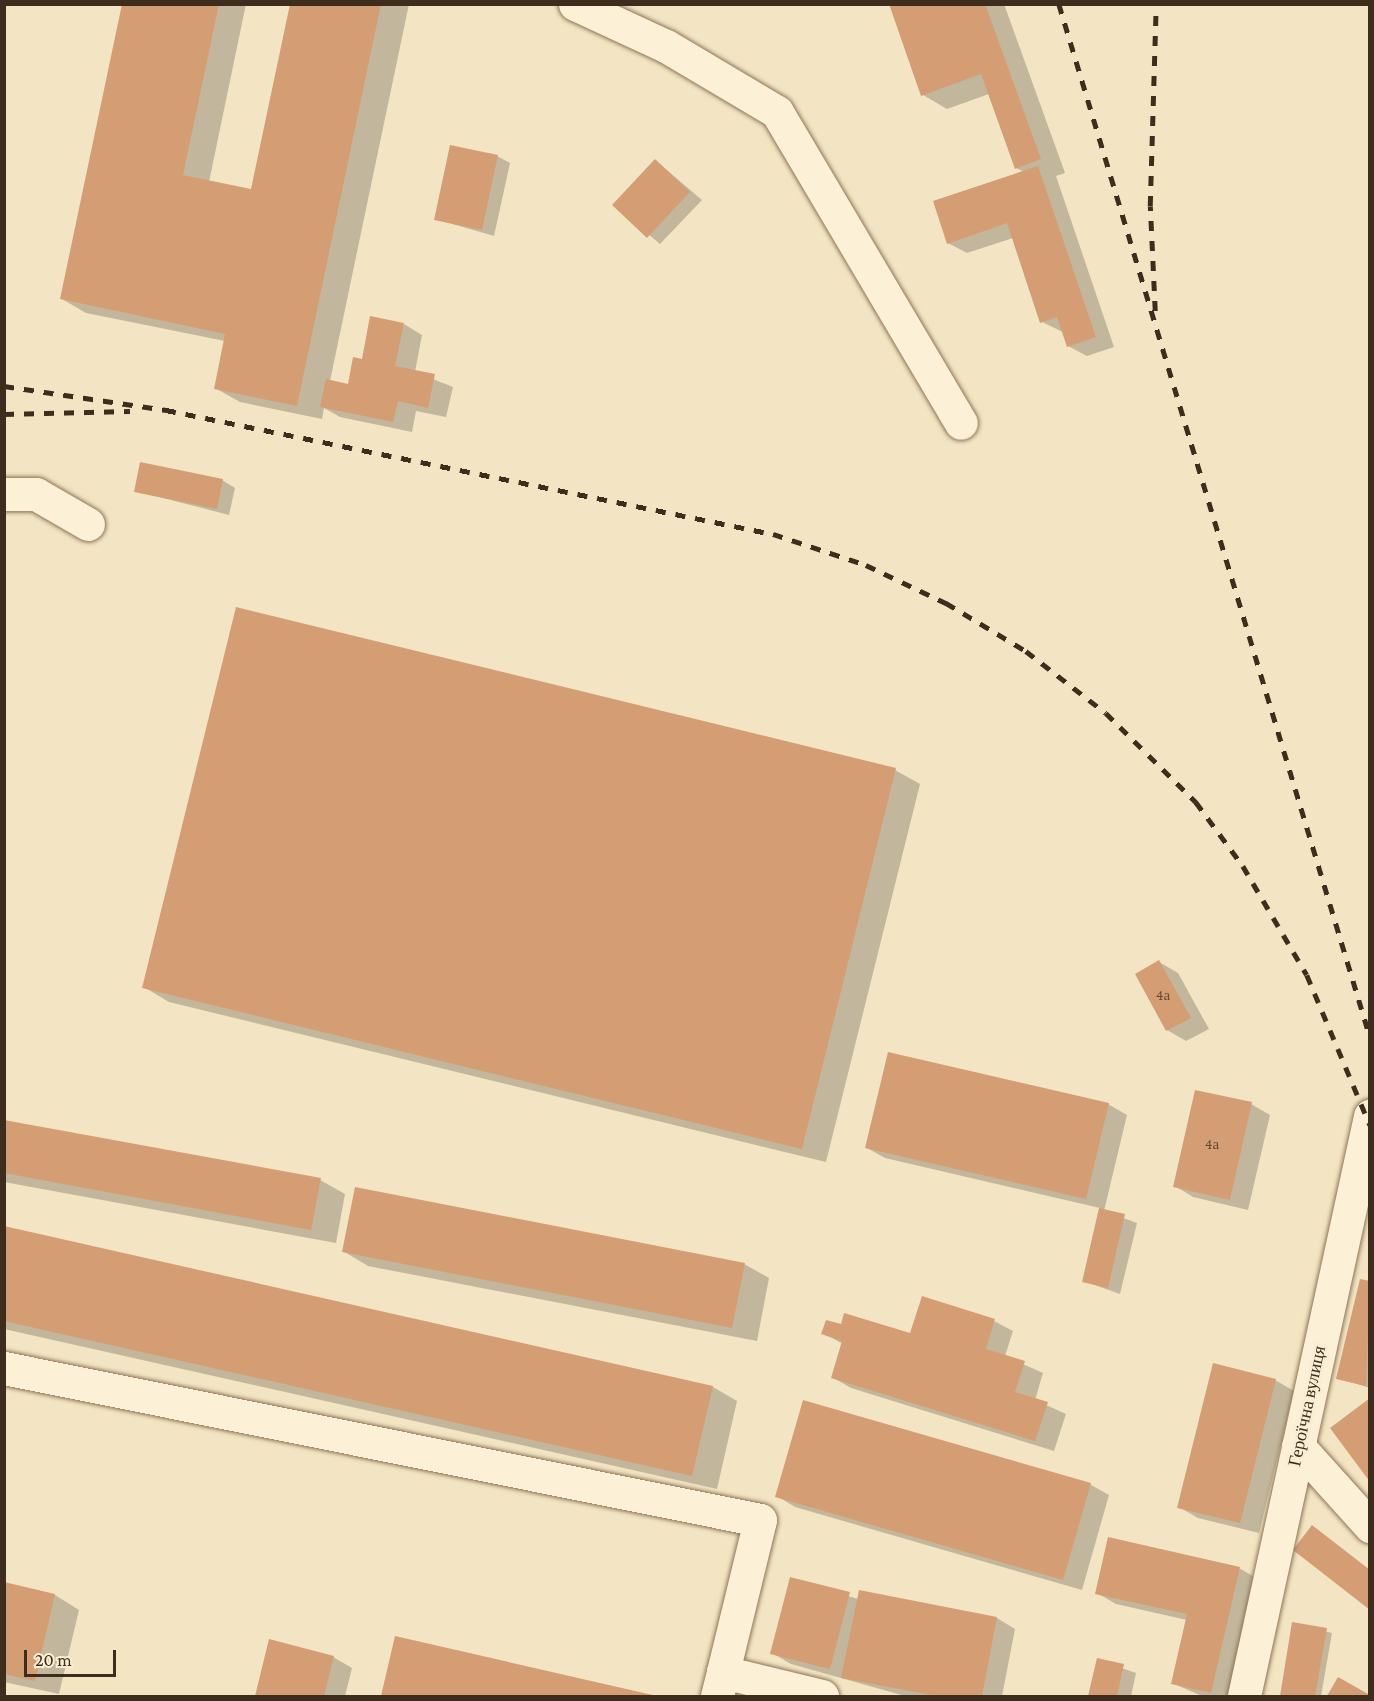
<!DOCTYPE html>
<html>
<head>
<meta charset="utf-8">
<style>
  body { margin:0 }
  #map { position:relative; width:1374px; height:1701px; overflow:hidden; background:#f3e5c3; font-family:"Crimson Pro",serif }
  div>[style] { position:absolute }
  .shadow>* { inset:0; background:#0003 }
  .building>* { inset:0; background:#d59d74 }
  .roads { filter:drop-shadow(0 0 2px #8f7557) drop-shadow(0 0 2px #8f7557) }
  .minor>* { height:33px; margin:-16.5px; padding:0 16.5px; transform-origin:16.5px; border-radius:16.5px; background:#fcf1d7 }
  .rail>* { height:4.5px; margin-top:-2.25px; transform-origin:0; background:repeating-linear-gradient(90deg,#3e2d1d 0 10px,transparent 0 20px) }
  span { translate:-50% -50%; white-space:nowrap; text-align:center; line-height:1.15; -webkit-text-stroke:6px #f9eed3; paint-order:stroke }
  .number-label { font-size:15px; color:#644933 }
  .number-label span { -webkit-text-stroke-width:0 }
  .street-label { font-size:18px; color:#3e2d1d }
  .frame { position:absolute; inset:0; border:6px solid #3e2d1d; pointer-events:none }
  .scale { position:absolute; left:24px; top:1650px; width:92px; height:27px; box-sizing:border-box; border:3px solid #3e2d1d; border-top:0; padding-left:8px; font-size:18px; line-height:21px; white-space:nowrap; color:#3e2d1d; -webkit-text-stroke:4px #f9eed3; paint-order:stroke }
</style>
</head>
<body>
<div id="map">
  <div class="shadow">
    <div style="clip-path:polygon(124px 4px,246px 4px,209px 182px,252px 191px,291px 4px,409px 4px,330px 381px,349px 386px,363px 361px,404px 324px,422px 335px,415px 372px,453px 387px,446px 417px,416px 411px,412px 432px,340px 417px,324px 408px,322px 419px,240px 402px,215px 388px,225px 341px,86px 313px,62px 299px)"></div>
    <div style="clip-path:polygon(890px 4px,1004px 4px,1065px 173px,1056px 176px,1114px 347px,1087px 356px,1068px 346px,1063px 332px,1042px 322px,1013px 238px,967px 253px,948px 243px,1024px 172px,1016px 168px,989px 94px,947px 109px,923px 95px)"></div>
    <div style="clip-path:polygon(497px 156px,510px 163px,494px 236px,435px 219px)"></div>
    <div style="clip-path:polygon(655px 160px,702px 200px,660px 244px,614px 205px)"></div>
    <div style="clip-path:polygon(222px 480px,235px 488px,229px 515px,136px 491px)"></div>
    <div style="clip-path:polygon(895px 770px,920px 784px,826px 1162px,169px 1002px,144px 987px)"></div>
    <div style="clip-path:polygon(1159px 962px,1178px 973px,1209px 1029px,1186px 1041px,1167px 1030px)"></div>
    <div style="clip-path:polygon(1108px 1104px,1127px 1115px,1104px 1211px,1137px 1223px,1120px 1294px,1083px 1281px,1100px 1208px,885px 1158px,867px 1148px)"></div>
    <div style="clip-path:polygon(1251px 1104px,1270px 1115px,1248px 1210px,1193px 1197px,1175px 1186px)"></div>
    <div style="clip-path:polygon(4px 1121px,320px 1180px,345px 1194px,336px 1243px,4px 1182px)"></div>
    <div style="clip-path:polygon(4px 1228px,713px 1387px,737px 1401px,717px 1489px,4px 1329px)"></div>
    <div style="clip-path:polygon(343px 1251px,744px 1264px,769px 1278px,757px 1341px,368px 1266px)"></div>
    <div style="clip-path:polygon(1370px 1282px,1370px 1388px,1337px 1378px)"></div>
    <div style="clip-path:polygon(994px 1321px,1013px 1331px,1005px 1356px,1043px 1373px,1035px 1400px,1066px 1414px,1054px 1451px,851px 1388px,832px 1377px,843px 1344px,823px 1333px,841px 1326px,911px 1335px)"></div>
    <div style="clip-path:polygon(1275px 1380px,1294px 1391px,1259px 1533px,1198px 1518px,1179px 1507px)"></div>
    <div style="clip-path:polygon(804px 1402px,1091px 1485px,1109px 1495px,1082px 1590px,795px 1507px,777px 1496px)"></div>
    <div style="clip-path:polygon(1239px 1568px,1258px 1579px,1231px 1696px,1202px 1696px,1172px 1683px,1187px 1620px,1116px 1604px,1097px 1593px)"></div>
    <div style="clip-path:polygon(792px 1579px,858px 1599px,997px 1618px,1015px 1629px,1002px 1696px,905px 1696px,791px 1664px,772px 1653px)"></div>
    <div style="clip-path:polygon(4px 1584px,55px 1595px,79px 1610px,59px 1694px,4px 1682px)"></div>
    <div style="clip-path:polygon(1293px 1624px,1332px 1633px,1321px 1696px,1281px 1696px)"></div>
    <div style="clip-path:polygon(396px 1638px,654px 1696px,382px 1696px)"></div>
    <div style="clip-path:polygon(270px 1641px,333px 1657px,352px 1668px,345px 1696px,256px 1696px)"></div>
    <div style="clip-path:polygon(1098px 1660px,1136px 1673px,1131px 1696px,1090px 1696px)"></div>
    <div style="clip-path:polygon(1339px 1679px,1370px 1696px,1329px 1696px)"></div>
  </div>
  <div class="building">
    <div style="clip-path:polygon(122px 4px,219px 4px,183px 175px,251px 189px,290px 4px,381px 4px,297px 406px,214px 389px,225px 334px,60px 299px)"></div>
    <div style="clip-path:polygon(889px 4px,985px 4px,1041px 159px,1015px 169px,981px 74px,921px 96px)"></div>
    <div style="clip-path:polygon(450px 145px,498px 155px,482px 230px,434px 220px)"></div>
    <div style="clip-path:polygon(655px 159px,690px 192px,647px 238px,612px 205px)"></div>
    <div style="clip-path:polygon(1038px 166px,1096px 337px,1067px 347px,1057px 317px,1040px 323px,1007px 223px,947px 244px,933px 201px)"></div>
    <div style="clip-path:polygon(370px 316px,404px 323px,395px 366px,435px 374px,428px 408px,398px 401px,393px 422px,320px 407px,326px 379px,348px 384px,353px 357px,362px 359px)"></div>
    <div style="clip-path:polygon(140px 462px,223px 479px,217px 509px,134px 492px)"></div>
    <div style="clip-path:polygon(236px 607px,896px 768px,802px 1149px,142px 988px)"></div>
    <div style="clip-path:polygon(1159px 960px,1191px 1018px,1166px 1031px,1135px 974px)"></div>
    <div style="clip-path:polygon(888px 1052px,1109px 1103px,1086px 1199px,865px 1148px)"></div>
    <div style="clip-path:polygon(1195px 1090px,1252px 1102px,1230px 1200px,1173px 1187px)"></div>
    <div style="clip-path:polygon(4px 1120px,321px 1178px,311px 1230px,4px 1173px)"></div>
    <div style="clip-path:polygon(355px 1187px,745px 1263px,732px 1328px,342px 1252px)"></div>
    <div style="clip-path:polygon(1099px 1208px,1125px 1214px,1108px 1288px,1082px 1282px)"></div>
    <div style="clip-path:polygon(4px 1226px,713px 1386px,692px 1476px,4px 1321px)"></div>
    <div style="clip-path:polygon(1360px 1279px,1370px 1281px,1366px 1386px,1336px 1379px)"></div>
    <div style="clip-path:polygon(922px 1296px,995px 1319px,986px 1349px,1025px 1361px,1015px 1392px,1048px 1402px,1035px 1441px,831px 1378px,842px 1341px,821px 1334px,826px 1320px,841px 1324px,844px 1313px,910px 1333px)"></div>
    <div style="clip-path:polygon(1213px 1363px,1276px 1379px,1240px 1523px,1177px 1508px)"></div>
    <div style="clip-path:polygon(1370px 1398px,1370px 1482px,1330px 1428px)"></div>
    <div style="clip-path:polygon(803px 1400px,1091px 1483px,1063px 1580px,775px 1497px)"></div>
    <div style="clip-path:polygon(1312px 1525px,1370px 1570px,1370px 1610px,1293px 1550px)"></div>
    <div style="clip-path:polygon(1108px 1537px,1240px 1567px,1211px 1693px,1171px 1684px,1187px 1614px,1095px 1594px)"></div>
    <div style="clip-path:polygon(790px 1577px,850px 1592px,830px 1669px,770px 1654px)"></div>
    <div style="clip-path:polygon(4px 1582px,55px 1594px,35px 1681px,4px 1674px)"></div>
    <div style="clip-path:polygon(859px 1590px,997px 1617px,982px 1696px,936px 1696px,841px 1678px)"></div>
    <div style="clip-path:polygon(1292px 1622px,1327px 1628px,1315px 1696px,1280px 1696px)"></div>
    <div style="clip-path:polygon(395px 1636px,657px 1696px,381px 1696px)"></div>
    <div style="clip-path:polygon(269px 1639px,334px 1656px,324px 1696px,255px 1696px)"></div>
    <div style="clip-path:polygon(1097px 1658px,1124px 1664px,1117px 1696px,1088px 1696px)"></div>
    <div style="clip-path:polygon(1338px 1677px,1370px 1695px,1370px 1696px,1327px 1696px)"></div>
  </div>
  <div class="roads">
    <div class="minor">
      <div style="left:575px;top:4px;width:100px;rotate:24.8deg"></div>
      <div style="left:666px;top:46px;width:129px;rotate:30.7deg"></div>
      <div style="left:777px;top:112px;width:361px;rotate:59.4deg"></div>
      <div style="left:4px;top:494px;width:32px"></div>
      <div style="left:36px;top:494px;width:60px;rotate:30deg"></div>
      <div style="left:4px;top:1368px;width:771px;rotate:11.37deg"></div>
      <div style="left:760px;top:1520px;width:156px;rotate:103.7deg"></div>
      <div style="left:1298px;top:1446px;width:108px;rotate:48deg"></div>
      <div style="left:717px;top:1696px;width:25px;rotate:-76deg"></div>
      <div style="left:723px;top:1672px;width:102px;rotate:13.6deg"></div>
      <div style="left:1244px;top:1696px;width:594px;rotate:-77.74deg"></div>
    </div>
  </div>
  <div class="rail">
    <div style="left:1059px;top:4px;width:1079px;rotate:73.24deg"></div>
    <div style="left:1155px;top:311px;width:105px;rotate:-92.7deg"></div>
    <div style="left:1150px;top:206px;width:202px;rotate:-88.3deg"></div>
    <div style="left:4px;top:386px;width:164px;rotate:8.4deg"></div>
    <div style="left:166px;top:410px;width:620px;rotate:11.55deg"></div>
    <div style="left:773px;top:534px;width:98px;rotate:18.4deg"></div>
    <div style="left:866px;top:565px;width:89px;rotate:25.4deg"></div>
    <div style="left:946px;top:603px;width:93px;rotate:31deg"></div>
    <div style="left:1026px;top:651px;width:101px;rotate:37.8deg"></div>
    <div style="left:1106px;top:713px;width:127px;rotate:44.7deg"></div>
    <div style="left:1196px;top:802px;width:79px;rotate:53.7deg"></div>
    <div style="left:1243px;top:866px;width:126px;rotate:59.6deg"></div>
    <div style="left:1307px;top:975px;width:163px;rotate:67.2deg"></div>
    <div style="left:4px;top:414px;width:126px;rotate:-1.4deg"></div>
  </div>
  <div class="number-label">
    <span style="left:1163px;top:996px">4а</span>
    <span style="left:1212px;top:1145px">4а</span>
  </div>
  <div class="street-label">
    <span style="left:1307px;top:1406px;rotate:-78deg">Героїчна вулиця</span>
  </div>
  <div class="frame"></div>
  <div class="scale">20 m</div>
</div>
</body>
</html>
